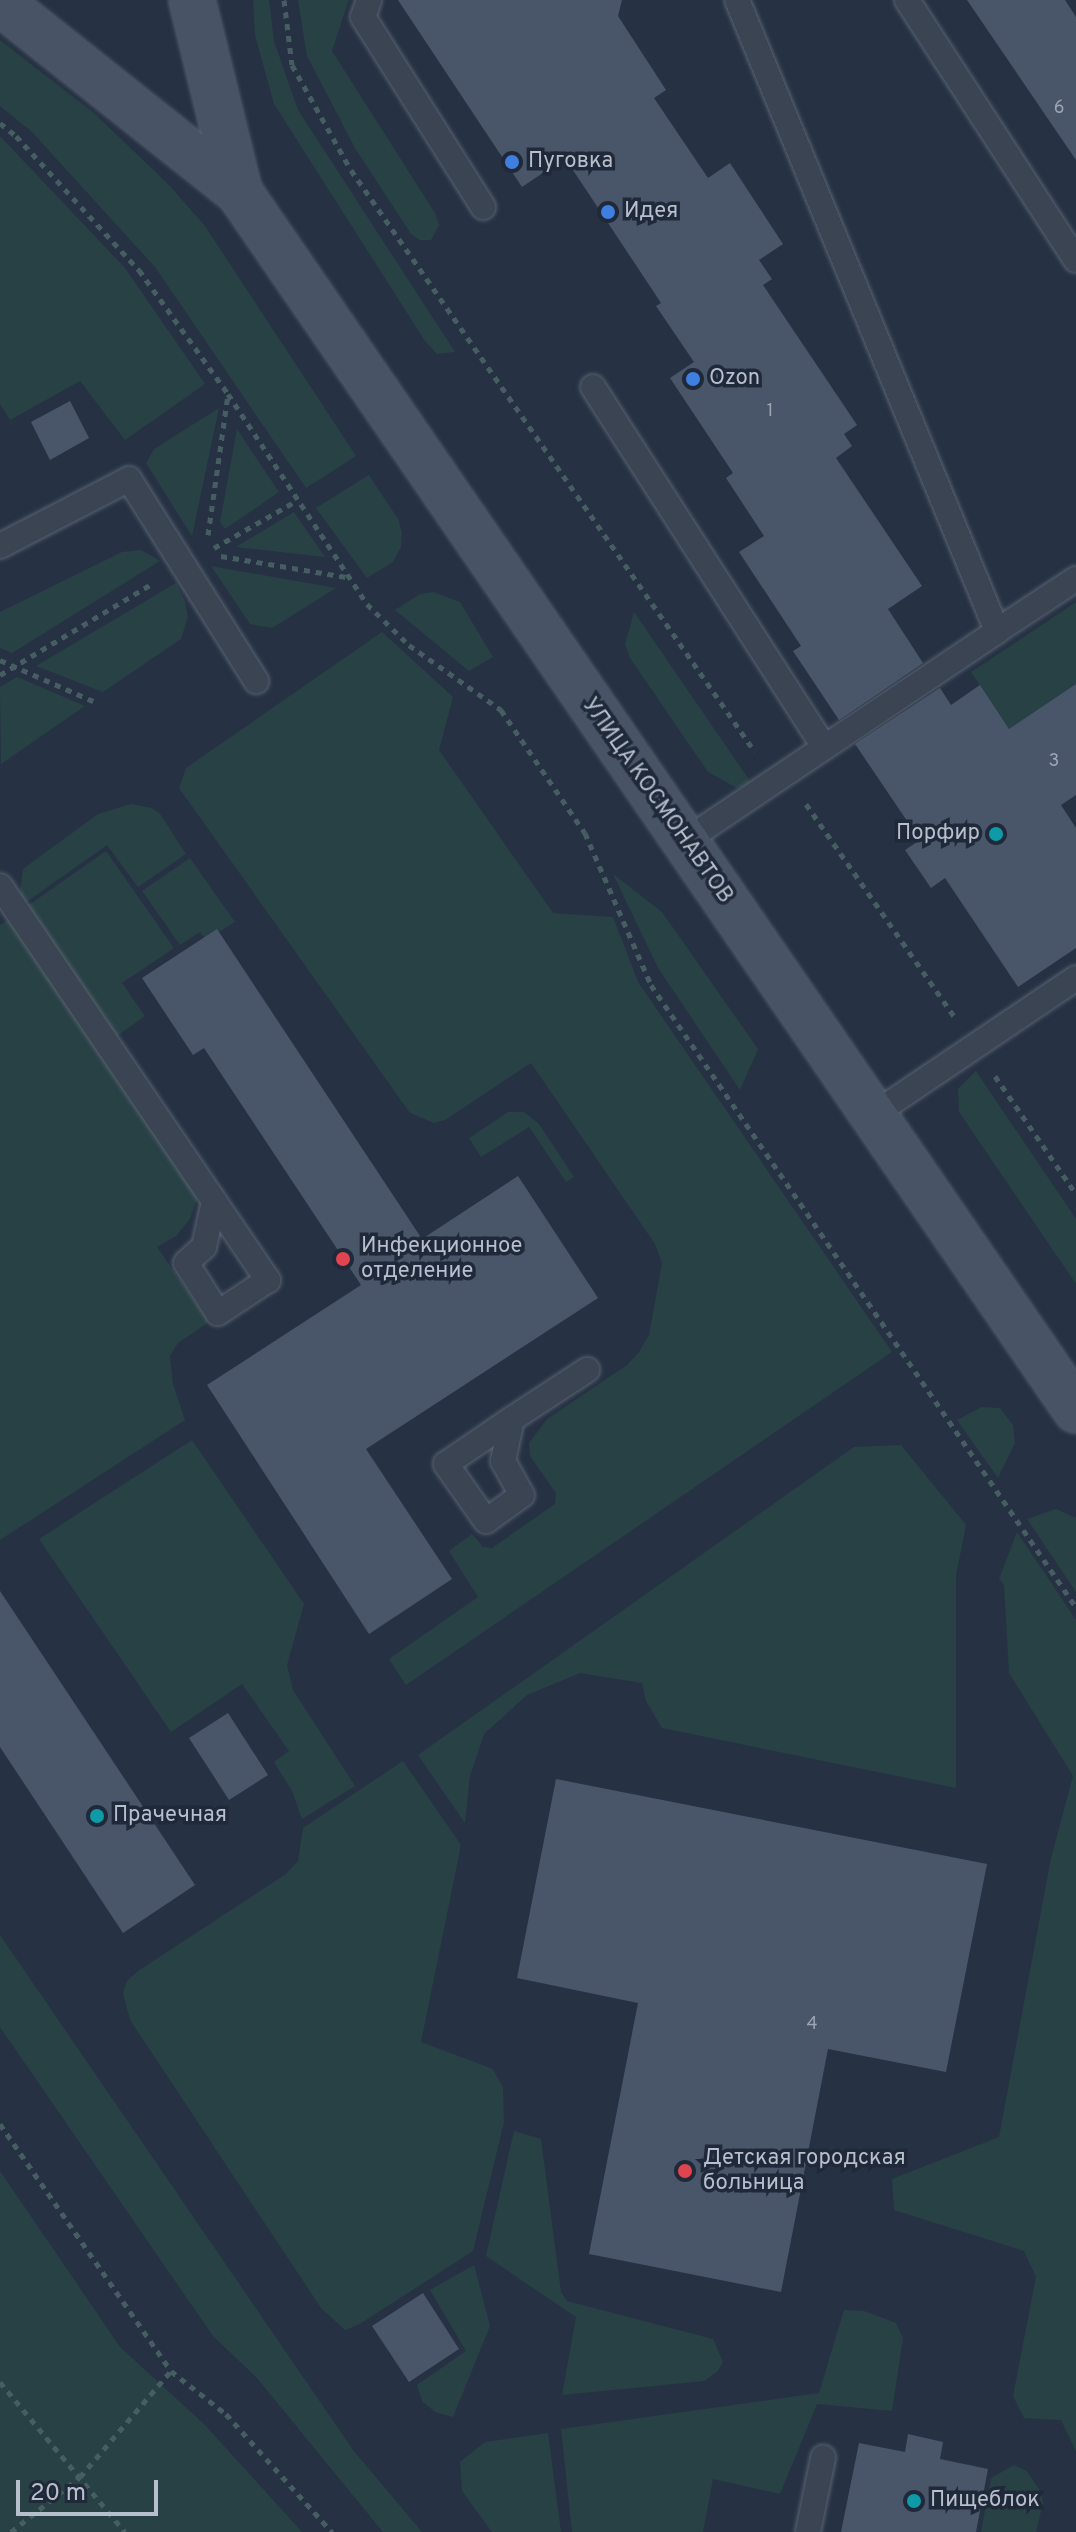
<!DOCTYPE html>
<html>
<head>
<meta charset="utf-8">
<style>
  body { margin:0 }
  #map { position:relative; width:1076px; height:2532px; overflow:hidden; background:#263244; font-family:Overpass,sans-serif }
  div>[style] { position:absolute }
  .green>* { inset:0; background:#284145 }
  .building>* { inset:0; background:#49566a }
  .path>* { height:5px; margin-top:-2.5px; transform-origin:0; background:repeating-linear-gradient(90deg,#465e61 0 6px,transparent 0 12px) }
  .roads { filter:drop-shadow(0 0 2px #586270) drop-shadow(0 0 2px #586270) }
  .service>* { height:24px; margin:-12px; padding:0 12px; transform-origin:12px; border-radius:12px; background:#3a4453 }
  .secondary>* { height:44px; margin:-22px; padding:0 22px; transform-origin:22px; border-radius:22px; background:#485366 }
  .dots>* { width:22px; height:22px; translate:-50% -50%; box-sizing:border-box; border:4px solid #1f2939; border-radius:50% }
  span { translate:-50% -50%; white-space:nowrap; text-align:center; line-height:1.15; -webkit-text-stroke:7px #1f2939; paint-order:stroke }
  .number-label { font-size:18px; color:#9ca5b4 }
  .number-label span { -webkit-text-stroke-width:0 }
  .poi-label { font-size:22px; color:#b7bfcd }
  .left { translate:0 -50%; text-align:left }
  .right { translate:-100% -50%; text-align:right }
  .street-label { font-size:22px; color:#b7bfcd }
  .scale { position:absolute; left:16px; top:2480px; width:142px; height:36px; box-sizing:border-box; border:4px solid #b7bfcd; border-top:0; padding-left:10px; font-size:24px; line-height:28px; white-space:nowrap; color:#b7bfcd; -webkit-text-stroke:6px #1f2939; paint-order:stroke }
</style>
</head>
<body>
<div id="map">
  <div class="green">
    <div style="clip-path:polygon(253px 0,269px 0,274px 41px,298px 110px,455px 352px,437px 354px,425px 341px,274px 104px,255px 35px)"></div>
    <div style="clip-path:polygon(298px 0,349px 0,332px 51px,435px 213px,439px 225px,431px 240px,420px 240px,411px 234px,355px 148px,307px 56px)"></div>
    <div style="clip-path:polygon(0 40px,94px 113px,169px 185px,205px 226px,356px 456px,306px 488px,155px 267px,32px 132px,0 106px)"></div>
    <div style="clip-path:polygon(0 136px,125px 268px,205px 384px,125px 440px,80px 381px,10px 420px,0 404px)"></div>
    <div style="clip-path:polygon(219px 408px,192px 536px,146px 463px,154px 449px)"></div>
    <div style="clip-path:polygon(237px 429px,279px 492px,225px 529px,220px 522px)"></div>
    <div style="clip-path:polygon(369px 475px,398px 519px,402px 533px,401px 547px,393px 562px,367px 578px,316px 508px)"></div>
    <div style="clip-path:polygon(294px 512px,325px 557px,236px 547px)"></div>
    <div style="clip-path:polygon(141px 550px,160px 561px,12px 653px,0 648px,0 612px,122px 552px)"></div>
    <div style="clip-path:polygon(211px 566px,336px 588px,272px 628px,250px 624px)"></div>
    <div style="clip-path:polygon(176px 583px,185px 601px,188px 617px,181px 639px,103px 692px,36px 666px)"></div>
    <div style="clip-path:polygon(433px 592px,460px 602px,493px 657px,469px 671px,395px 610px,420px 594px)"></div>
    <div style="clip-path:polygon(1076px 602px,1076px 684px,1009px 729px,971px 672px)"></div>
    <div style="clip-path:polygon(634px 612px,752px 784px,737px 788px,708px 772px,630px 658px,625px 644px)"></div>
    <div style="clip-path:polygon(382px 632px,453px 697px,439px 750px,553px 913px,613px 917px,638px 982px,892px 1352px,406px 1685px,389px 1659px,478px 1597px,449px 1551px,472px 1534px,483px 1547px,492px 1548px,555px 1504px,556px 1493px,530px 1456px,529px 1443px,547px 1419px,627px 1365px,639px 1352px,649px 1335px,662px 1263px,655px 1244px,531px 1063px,445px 1120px,434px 1123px,410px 1113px,179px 788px,186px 768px)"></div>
    <div style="clip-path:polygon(17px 677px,85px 706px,1px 764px,0 687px)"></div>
    <div style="clip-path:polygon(131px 804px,152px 808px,160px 814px,186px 854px,138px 887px,107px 845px,25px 903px,20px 891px,23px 869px,98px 814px)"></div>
    <div style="clip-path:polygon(106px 851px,174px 948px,122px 983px,145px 1016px,117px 1036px,26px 907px)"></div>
    <div style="clip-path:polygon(190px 858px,235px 922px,206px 940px,200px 932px,180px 945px,142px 891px)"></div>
    <div style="clip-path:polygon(613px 874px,662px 912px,758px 1049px,740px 1090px,658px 968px)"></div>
    <div style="clip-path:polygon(12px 918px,190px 1176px,197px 1199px,190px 1219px,176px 1236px,157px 1247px,209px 1322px,178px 1343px,170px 1356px,173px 1384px,185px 1420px,0 1540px,0 925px)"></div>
    <div style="clip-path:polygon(976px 1071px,1076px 1219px,1076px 1284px,959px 1112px,958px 1089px)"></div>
    <div style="clip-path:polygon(508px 1112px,524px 1112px,539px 1124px,574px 1177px,566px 1182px,529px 1127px,481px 1157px,469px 1138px)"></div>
    <div style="clip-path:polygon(982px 1407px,1000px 1408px,1013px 1425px,1015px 1443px,998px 1478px,957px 1420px)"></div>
    <div style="clip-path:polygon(192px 1440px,304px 1604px,287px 1665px,293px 1690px,355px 1786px,302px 1819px,292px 1791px,274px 1762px,289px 1751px,242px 1684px,171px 1732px,39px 1539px)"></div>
    <div style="clip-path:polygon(901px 1445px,966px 1525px,956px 1575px,956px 1788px,662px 1728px,646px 1701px,642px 1683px,580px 1673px,527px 1695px,484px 1734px,470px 1776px,465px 1823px,418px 1755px,854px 1447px)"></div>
    <div style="clip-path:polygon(1056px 1509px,1076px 1518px,1076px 1592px,1027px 1519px)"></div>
    <div style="clip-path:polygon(1017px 1532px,1076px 1620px,1076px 2451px,1061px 2420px,1024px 2418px,1013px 2396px,1036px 2277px,1024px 2251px,894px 2210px,892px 2179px,999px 2137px,1051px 1858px,1073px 1776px,1009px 1673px,1004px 1585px,999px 1579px)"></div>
    <div style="clip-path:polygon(403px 1761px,461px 1845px,421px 2042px,493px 2069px,503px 2088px,504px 2122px,473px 2251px,358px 2325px,345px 2330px,321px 2308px,130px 2020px,123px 1993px,127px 1981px,138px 1971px,286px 1874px,298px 1861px,303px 1828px)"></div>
    <div style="clip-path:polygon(0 1935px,353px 2450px,422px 2532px,383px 2532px,257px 2378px,213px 2336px,0 2027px)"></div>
    <div style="clip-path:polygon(514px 2131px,541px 2139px,561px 2292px,567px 2301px,713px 2339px,723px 2362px,717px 2372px,704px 2381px,562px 2395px,576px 2317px,486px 2256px)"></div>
    <div style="clip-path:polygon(0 2171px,120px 2347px,205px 2425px,302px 2532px,0 2532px)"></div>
    <div style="clip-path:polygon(474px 2265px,490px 2326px,453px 2417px,435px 2412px,422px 2401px,417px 2385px,466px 2351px,430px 2290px)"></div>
    <div style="clip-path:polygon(844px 2310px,864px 2311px,896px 2323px,903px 2338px,892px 2411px,817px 2404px,780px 2494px,713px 2479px,703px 2532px,572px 2532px,561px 2429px,819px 2393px)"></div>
    <div style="clip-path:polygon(548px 2433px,561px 2532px,492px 2532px,462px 2491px,460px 2462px,485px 2442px)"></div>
    <div style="clip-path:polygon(1014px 2465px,1027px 2471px,1041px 2492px,1043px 2503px,1036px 2532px,981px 2532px,991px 2478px)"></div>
  </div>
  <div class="building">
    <div style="clip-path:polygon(398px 0,622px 0,618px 16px,666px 90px,654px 98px,708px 178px,730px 163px,783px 244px,759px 260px,772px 279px,763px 285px,857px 425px,844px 434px,852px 446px,836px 458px,922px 586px,888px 609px,923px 663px,839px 720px,793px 651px,801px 646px,739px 552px,764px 536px,726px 478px,733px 473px,670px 378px,694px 362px,656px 306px,661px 303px,565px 158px,522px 187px)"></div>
    <div style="clip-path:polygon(967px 0,1065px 0,1076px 17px,1076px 160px)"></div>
    <div style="clip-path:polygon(70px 401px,89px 438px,50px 460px,31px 422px)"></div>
    <div style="clip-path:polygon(1076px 684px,1076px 795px,1061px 805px,1076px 828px,1076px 948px,1018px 987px,945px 878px,931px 888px,905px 850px,920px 840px,855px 744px,940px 688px,951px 705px,980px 685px,1009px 729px)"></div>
    <div style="clip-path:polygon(217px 929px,422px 1239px,518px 1176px,598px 1298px,366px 1449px,452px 1579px,369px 1634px,207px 1385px,361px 1285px,204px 1048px,193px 1055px,142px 978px)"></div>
    <div style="clip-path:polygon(0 1591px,195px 1885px,123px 1933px,0 1747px)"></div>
    <div style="clip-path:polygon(228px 1713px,268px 1775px,229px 1800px,189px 1738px)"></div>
    <div style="clip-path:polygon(556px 1779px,987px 1864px,946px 2072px,828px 2049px,781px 2292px,589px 2254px,638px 2003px,517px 1978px)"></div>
    <div style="clip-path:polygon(423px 2293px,459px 2349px,409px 2382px,372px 2326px)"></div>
    <div style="clip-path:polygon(908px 2434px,943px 2442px,940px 2459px,988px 2469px,976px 2532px,841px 2532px,859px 2443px,905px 2452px)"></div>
  </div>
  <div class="path">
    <div style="left:284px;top:0;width:65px;rotate:83deg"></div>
    <div style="left:292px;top:65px;width:120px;rotate:60.7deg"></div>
    <div style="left:351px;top:170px;width:708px;rotate:55.23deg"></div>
    <div style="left:0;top:123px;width:21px;rotate:39deg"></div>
    <div style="left:16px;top:136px;width:182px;rotate:47.5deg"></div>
    <div style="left:139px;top:270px;width:153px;rotate:54.3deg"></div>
    <div style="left:228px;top:394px;width:252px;rotate:56.5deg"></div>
    <div style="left:367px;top:604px;width:59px;rotate:44.3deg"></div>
    <div style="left:409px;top:645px;width:113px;rotate:35.2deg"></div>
    <div style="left:501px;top:710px;width:149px;rotate:55.7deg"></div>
    <div style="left:585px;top:833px;width:166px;rotate:66.5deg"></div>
    <div style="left:651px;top:985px;width:753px;rotate:55.66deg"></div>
    <div style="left:208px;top:535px;width:141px;rotate:-81.9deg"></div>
    <div style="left:214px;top:548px;width:95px;rotate:-29.8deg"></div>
    <div style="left:221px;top:556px;width:127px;rotate:9.5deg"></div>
    <div style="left:0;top:660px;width:102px;rotate:23.8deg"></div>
    <div style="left:0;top:675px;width:179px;rotate:-31deg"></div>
    <div style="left:806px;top:804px;width:262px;rotate:55.1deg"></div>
    <div style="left:995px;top:1076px;width:143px;rotate:55.5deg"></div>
    <div style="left:0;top:2124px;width:300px;rotate:55.3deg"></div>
    <div style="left:171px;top:2371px;width:70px;rotate:38deg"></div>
    <div style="left:226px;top:2414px;width:159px;rotate:48.1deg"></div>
    <div style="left:0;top:2382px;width:195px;rotate:50.2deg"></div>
    <div style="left:11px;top:2532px;width:88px;rotate:-38.6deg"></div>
    <div style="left:80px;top:2477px;width:140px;rotate:-49.4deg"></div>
  </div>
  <div class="roads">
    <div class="service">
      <div style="left:369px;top:0;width:18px;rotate:109deg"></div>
      <div style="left:363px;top:17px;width:225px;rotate:57.7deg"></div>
      <div style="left:907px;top:0;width:310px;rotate:57deg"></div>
      <div style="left:593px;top:387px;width:428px;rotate:57.3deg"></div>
      <div style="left:0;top:546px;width:145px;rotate:-27.4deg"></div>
      <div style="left:129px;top:479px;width:239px;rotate:57.8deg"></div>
      <div style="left:997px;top:631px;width:95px;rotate:-33.4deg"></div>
      <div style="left:685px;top:841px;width:376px;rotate:-33.9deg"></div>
      <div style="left:997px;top:631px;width:682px;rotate:-112.39deg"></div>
      <div style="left:0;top:886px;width:477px;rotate:55.8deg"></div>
      <div style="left:268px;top:1280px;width:60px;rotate:146.6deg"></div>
      <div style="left:218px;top:1313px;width:59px;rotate:-122.6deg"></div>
      <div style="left:186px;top:1263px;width:24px;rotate:-42deg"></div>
      <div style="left:204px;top:1247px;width:47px;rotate:-77.7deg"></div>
      <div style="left:873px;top:1115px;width:245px;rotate:-34deg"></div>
      <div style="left:512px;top:1419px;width:43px;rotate:102.1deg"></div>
      <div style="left:503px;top:1461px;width:39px;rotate:61deg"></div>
      <div style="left:522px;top:1495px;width:44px;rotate:144.2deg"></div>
      <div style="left:486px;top:1521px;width:70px;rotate:-125.1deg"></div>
      <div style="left:446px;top:1464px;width:80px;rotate:-34.3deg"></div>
      <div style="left:512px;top:1419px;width:90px;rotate:-33.2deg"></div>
      <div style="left:808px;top:2532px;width:76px;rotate:-78.5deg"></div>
    </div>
    <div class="secondary">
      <div style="left:192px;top:0;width:198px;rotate:76.2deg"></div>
      <div style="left:0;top:2px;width:305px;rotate:38.5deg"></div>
      <div style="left:239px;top:192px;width:1478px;rotate:55.5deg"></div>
    </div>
  </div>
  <div class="dots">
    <div style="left:512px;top:162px;background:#3f7fe0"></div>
    <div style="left:608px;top:212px;background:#3f7fe0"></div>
    <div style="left:693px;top:379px;background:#3f7fe0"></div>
    <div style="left:996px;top:834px;background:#0f9aa8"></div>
    <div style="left:343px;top:1259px;background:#e0444e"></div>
    <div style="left:97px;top:1816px;background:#0f9aa8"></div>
    <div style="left:685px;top:2171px;background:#e0444e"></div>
    <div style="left:914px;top:2501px;background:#0f9aa8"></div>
  </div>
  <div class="number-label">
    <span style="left:1059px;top:109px">6</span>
    <span style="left:770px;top:412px">1</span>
    <span style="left:1054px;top:762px">3</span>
    <span style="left:812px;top:2025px">4</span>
  </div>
  <div class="poi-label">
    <span class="left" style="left:528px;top:162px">Пуговка</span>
    <span class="left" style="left:624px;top:212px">Идея</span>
    <span class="left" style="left:709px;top:379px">Ozon</span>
    <span class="right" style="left:980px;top:834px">Порфир</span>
    <span class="left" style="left:361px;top:1259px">Инфекционное<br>отделение</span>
    <span class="left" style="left:113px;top:1816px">Прачечная</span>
    <span class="left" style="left:703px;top:2171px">Детская городская<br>больница</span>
    <span class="left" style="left:930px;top:2501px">Пищеблок</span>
  </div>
  <div class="street-label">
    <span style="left:657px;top:801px;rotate:55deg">УЛИЦА КОСМОНАВТОВ</span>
  </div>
  <div class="scale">20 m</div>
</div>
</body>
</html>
